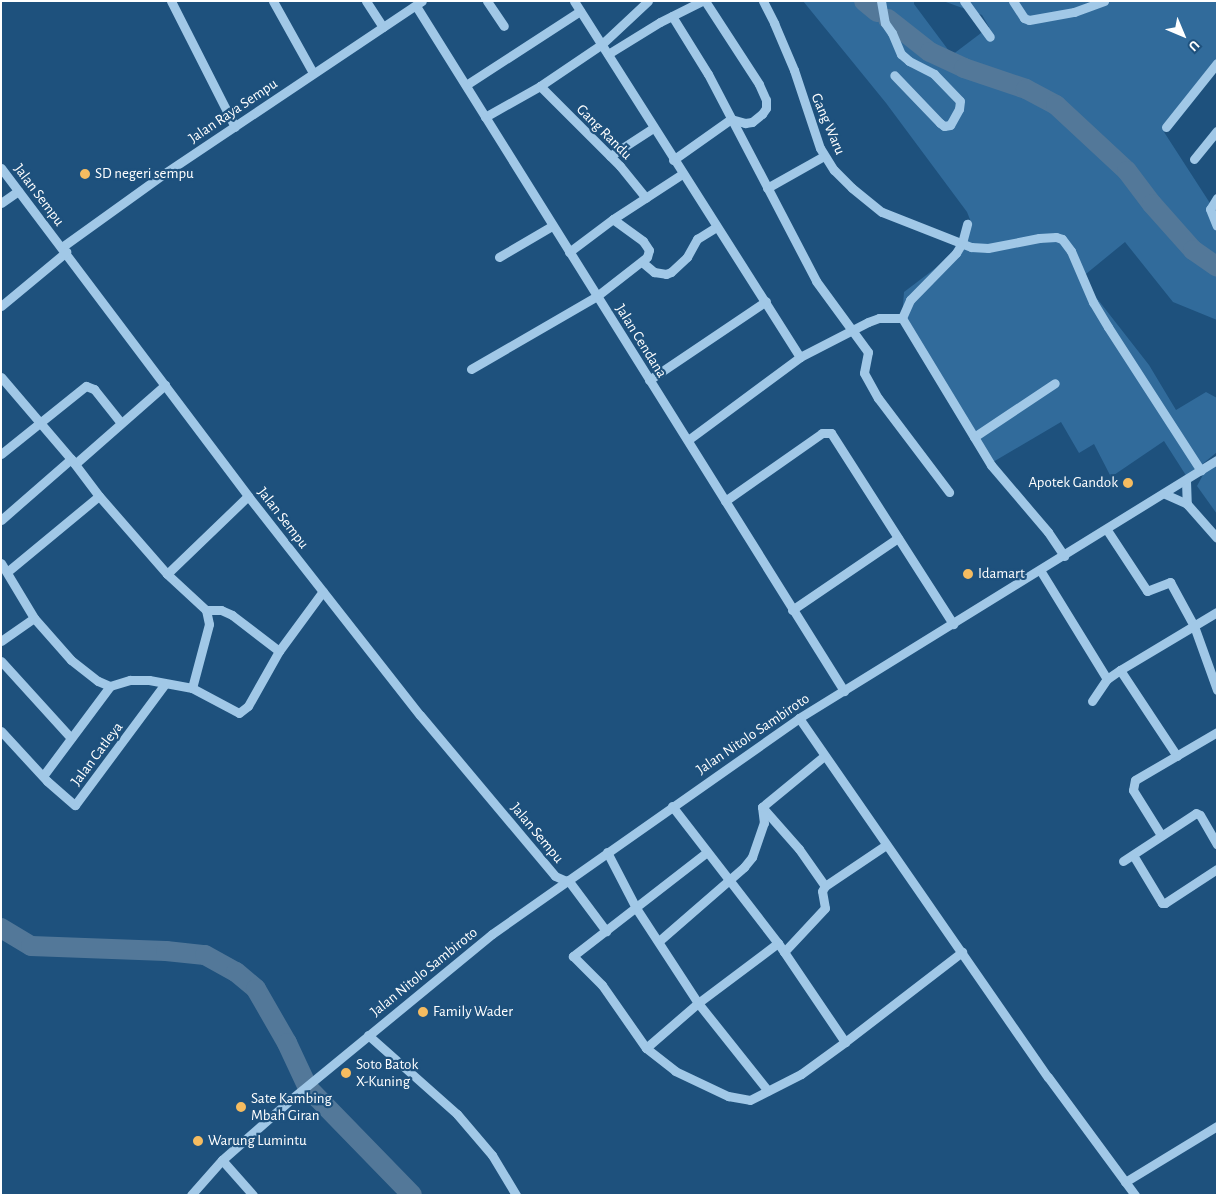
<!DOCTYPE html>
<html>
<head>
<meta charset="utf-8">
<style>
  body { margin:0 }
  #map { position:relative; width:1218px; height:1196px; overflow:hidden; background:#1e517d; font-family:"Alegreya Sans",sans-serif }
  div>[style] { position:absolute }
  .green>* { inset:0; background:#316b9b }
  .river>* { height:20px; margin:-10px; padding:0 10px; transform-origin:10px; border-radius:10px; background:#537899 }
  .minor>* { height:9px; margin:-4.5px; padding:0 4.5px; transform-origin:4.5px; border-radius:4.5px; background:#a1c8e7 }
  .dots>* { width:14px; height:14px; translate:-50% -50%; box-sizing:border-box; border:2px solid #1e517d; border-radius:50% }
  span { translate:-50% -50%; white-space:nowrap; text-align:center; line-height:1.15; -webkit-text-stroke:4.5px #1e517d; paint-order:stroke }
  .street-label { font-size:15px; color:#fff }
  .poi-label { font-size:15px; color:#fff }
  .left { translate:0 -50%; text-align:left }
  .right { translate:-100% -50%; text-align:right }
  .frame { position:absolute; inset:0; border:2px solid #fff; pointer-events:none }
  .north { position:absolute; left:1158px; top:10px; width:50px; height:50px; -webkit-text-stroke:4px #1e517d; paint-order:stroke; rotate:135deg; font-size:14px; font-weight:700; line-height:20px; text-align:center; color:#fff }
  .north::after { content:''; display:block; margin:auto; width:18px; height:22px; background:#fff; clip-path:polygon(50% 0,100% 100%,50% 72%,0 100%) }
</style>
</head>
<body>
<div id="map">
  <div class="green">
    <div style="clip-path:polygon(803px 1px,914px 1px,914px 4px,952px 55px,989px 27px,982px 15px,943px 1px,1217px 1px,1217px 63px,1164px 132px,1217px 214px,1217px 320px,1173px 302px,1125px 242px,1081px 278px,1149px 365px,1176px 410px,1206px 392px,1217px 398px,1217px 452px,1187px 477px,1164px 441px,1111px 477px,1094px 444px,1079px 453px,1061px 422px,993px 462px,902px 318px,904px 292px,962px 248px,971px 222px,967px 212px,886px 103px)"></div>
    <div style="clip-path:polygon(1217px 465px,1217px 514px,1197px 486px,1204px 473px)"></div>
  </div>
  <div class="river">
    <div style="left:864px;top:1px;width:17px;rotate:40deg"></div>
    <div style="left:888px;top:19px;width:53px;rotate:38.2deg"></div>
    <div style="left:930px;top:52px;width:38px;rotate:25deg"></div>
    <div style="left:964px;top:68px;width:65px;rotate:18.7deg"></div>
    <div style="left:1026px;top:89px;width:34px;rotate:28deg"></div>
    <div style="left:1056px;top:105px;width:97px;rotate:42.9deg"></div>
    <div style="left:1127px;top:171px;width:41px;rotate:52.9deg"></div>
    <div style="left:1152px;top:204px;width:62px;rotate:48.3deg"></div>
    <div style="left:1193px;top:250px;width:29px;rotate:35deg"></div>
    <div style="left:1px;top:928px;width:35px;rotate:31deg"></div>
    <div style="left:31px;top:946px;width:135px;rotate:2.1deg"></div>
    <div style="left:166px;top:951px;width:39px;rotate:6deg"></div>
    <div style="left:205px;top:955px;width:35px;rotate:29deg"></div>
    <div style="left:236px;top:972px;width:26px;rotate:40deg"></div>
    <div style="left:256px;top:989px;width:62px;rotate:60.1deg"></div>
    <div style="left:287px;top:1043px;width:50px;rotate:65deg"></div>
    <div style="left:308px;top:1088px;width:149px;rotate:45.8deg"></div>
  </div>
  <div class="minor">
    <div style="left:171px;top:1px;width:141px;rotate:63.1deg"></div>
    <div style="left:273px;top:1px;width:82px;rotate:60.9deg"></div>
    <div style="left:366px;top:1px;width:31px;rotate:57deg"></div>
    <div style="left:487px;top:1px;width:30px;rotate:56deg"></div>
    <div style="left:574px;top:1px;width:422px;rotate:57.6deg"></div>
    <div style="left:763px;top:1px;width:25px;rotate:63deg"></div>
    <div style="left:774px;top:23px;width:51px;rotate:66.9deg"></div>
    <div style="left:794px;top:70px;width:82px;rotate:71.6deg"></div>
    <div style="left:820px;top:148px;width:26px;rotate:58deg"></div>
    <div style="left:834px;top:170px;width:25px;rotate:45deg"></div>
    <div style="left:852px;top:188px;width:38px;rotate:39deg"></div>
    <div style="left:882px;top:212px;width:96px;rotate:21.5deg"></div>
    <div style="left:971px;top:247px;width:17px;rotate:3deg"></div>
    <div style="left:988px;top:248px;width:52px;rotate:-11.1deg"></div>
    <div style="left:1039px;top:238px;width:17px;rotate:-3deg"></div>
    <div style="left:1056px;top:237px;width:6px;rotate:18deg"></div>
    <div style="left:1062px;top:239px;width:15px;rotate:53deg"></div>
    <div style="left:1071px;top:251px;width:56px;rotate:66.7deg"></div>
    <div style="left:1093px;top:302px;width:29px;rotate:59deg"></div>
    <div style="left:1108px;top:327px;width:171px;rotate:57.1deg"></div>
    <div style="left:881px;top:1px;width:22px;rotate:80deg"></div>
    <div style="left:885px;top:23px;width:12px;rotate:55deg"></div>
    <div style="left:892px;top:33px;width:23px;rotate:67deg"></div>
    <div style="left:901px;top:54px;width:11px;rotate:41deg"></div>
    <div style="left:909px;top:61px;width:28px;rotate:27deg"></div>
    <div style="left:934px;top:74px;width:37px;rotate:46deg"></div>
    <div style="left:960px;top:101px;width:8px;rotate:97deg"></div>
    <div style="left:959px;top:109px;width:18px;rotate:119deg"></div>
    <div style="left:950px;top:125px;width:6px;rotate:171deg"></div>
    <div style="left:944px;top:126px;width:5px;rotate:-143deg"></div>
    <div style="left:940px;top:123px;width:66px;rotate:-133.8deg"></div>
    <div style="left:964px;top:1px;width:44px;rotate:54.2deg"></div>
    <div style="left:1013px;top:1px;width:20px;rotate:57deg"></div>
    <div style="left:1024px;top:18px;width:5px;rotate:22deg"></div>
    <div style="left:1029px;top:20px;width:46px;rotate:-10.1deg"></div>
    <div style="left:1074px;top:12px;width:32px;rotate:-20deg"></div>
    <div style="left:416px;top:6px;width:808px;rotate:58deg"></div>
    <div style="left:672px;top:16px;width:68px;rotate:58.2deg"></div>
    <div style="left:708px;top:74px;width:233px;rotate:62.4deg"></div>
    <div style="left:816px;top:281px;width:88px;rotate:53.8deg"></div>
    <div style="left:868px;top:352px;width:21px;rotate:101deg"></div>
    <div style="left:864px;top:373px;width:29px;rotate:61deg"></div>
    <div style="left:878px;top:398px;width:118px;rotate:52.9deg"></div>
    <div style="left:608px;top:54px;width:61px;rotate:-31.6deg"></div>
    <div style="left:660px;top:22px;width:47px;rotate:-26.6deg"></div>
    <div style="left:466px;top:85px;width:136px;rotate:-33deg"></div>
    <div style="left:540px;top:86px;width:113px;rotate:45deg"></div>
    <div style="left:620px;top:166px;width:41px;rotate:50.9deg"></div>
    <div style="left:485px;top:117px;width:63px;rotate:-29.4deg"></div>
    <div style="left:540px;top:86px;width:75px;rotate:-34.1deg"></div>
    <div style="left:602px;top:44px;width:63px;rotate:-43.1deg"></div>
    <div style="left:1166px;top:127px;width:82px;rotate:-51.4deg"></div>
    <div style="left:610px;top:156px;width:51px;rotate:-33.1deg"></div>
    <div style="left:1194px;top:159px;width:36px;rotate:-51deg"></div>
    <div style="left:673px;top:160px;width:71px;rotate:-35.3deg"></div>
    <div style="left:731px;top:119px;width:15px;rotate:16deg"></div>
    <div style="left:745px;top:123px;width:7px;rotate:-8deg"></div>
    <div style="left:752px;top:122px;width:13px;rotate:-39deg"></div>
    <div style="left:762px;top:114px;width:7px;rotate:-56deg"></div>
    <div style="left:766px;top:108px;width:8px;rotate:-90deg"></div>
    <div style="left:766px;top:100px;width:17px;rotate:-114deg"></div>
    <div style="left:759px;top:84px;width:99px;rotate:-123deg"></div>
    <div style="left:1px;top:168px;width:411px;rotate:53deg"></div>
    <div style="left:248px;top:496px;width:278px;rotate:51.9deg"></div>
    <div style="left:420px;top:715px;width:210px;rotate:50deg"></div>
    <div style="left:555px;top:876px;width:12px;rotate:24deg"></div>
    <div style="left:767px;top:188px;width:65px;rotate:-29.3deg"></div>
    <div style="left:1217px;top:198px;width:13px;rotate:122deg"></div>
    <div style="left:1210px;top:209px;width:18px;rotate:68deg"></div>
    <div style="left:1px;top:203px;width:21px;rotate:-35deg"></div>
    <div style="left:62px;top:247px;width:127px;rotate:-35.7deg"></div>
    <div style="left:165px;top:173px;width:309px;rotate:-33.8deg"></div>
    <div style="left:569px;top:252px;width:55px;rotate:-36.9deg"></div>
    <div style="left:613px;top:219px;width:82px;rotate:-33.1deg"></div>
    <div style="left:499px;top:257px;width:61px;rotate:-30.3deg"></div>
    <div style="left:642px;top:262px;width:16px;rotate:40deg"></div>
    <div style="left:654px;top:272px;width:12px;rotate:9deg"></div>
    <div style="left:666px;top:274px;width:5px;rotate:-22deg"></div>
    <div style="left:671px;top:272px;width:22px;rotate:-43deg"></div>
    <div style="left:687px;top:257px;width:21px;rotate:-61deg"></div>
    <div style="left:697px;top:239px;width:22px;rotate:-32deg"></div>
    <div style="left:1px;top:306px;width:85px;rotate:-39.7deg"></div>
    <div style="left:902px;top:318px;width:20px;rotate:-66deg"></div>
    <div style="left:910px;top:300px;width:66px;rotate:-45.6deg"></div>
    <div style="left:956px;top:253px;width:12px;rotate:-59deg"></div>
    <div style="left:962px;top:243px;width:20px;rotate:-75deg"></div>
    <div style="left:471px;top:369px;width:146px;rotate:-30.1deg"></div>
    <div style="left:597px;top:296px;width:63px;rotate:-38deg"></div>
    <div style="left:647px;top:257px;width:7px;rotate:-74deg"></div>
    <div style="left:649px;top:250px;width:11px;rotate:-124deg"></div>
    <div style="left:643px;top:241px;width:37px;rotate:-144deg"></div>
    <div style="left:1px;top:377px;width:108px;rotate:49.5deg"></div>
    <div style="left:71px;top:459px;width:46px;rotate:52.9deg"></div>
    <div style="left:99px;top:496px;width:103px;rotate:48.9deg"></div>
    <div style="left:167px;top:574px;width:53px;rotate:42.7deg"></div>
    <div style="left:649px;top:380px;width:141px;rotate:-34deg"></div>
    <div style="left:974px;top:437px;width:97px;rotate:-33.7deg"></div>
    <div style="left:688px;top:440px;width:139px;rotate:-36.5deg"></div>
    <div style="left:800px;top:357px;width:76px;rotate:-27.2deg"></div>
    <div style="left:868px;top:322px;width:12px;rotate:-20deg"></div>
    <div style="left:879px;top:318px;width:23px"></div>
    <div style="left:902px;top:318px;width:172px;rotate:58.8deg"></div>
    <div style="left:991px;top:465px;width:88px;rotate:49.6deg"></div>
    <div style="left:1048px;top:532px;width:29px;rotate:56deg"></div>
    <div style="left:1px;top:454px;width:109px;rotate:-38.7deg"></div>
    <div style="left:86px;top:386px;width:9px;rotate:21deg"></div>
    <div style="left:94px;top:389px;width:43px;rotate:51.5deg"></div>
    <div style="left:75px;top:464px;width:120px;rotate:-41.3deg"></div>
    <div style="left:1186px;top:481px;width:23px;rotate:88deg"></div>
    <div style="left:1165px;top:494px;width:24px;rotate:24deg"></div>
    <div style="left:1187px;top:504px;width:45px;rotate:48.6deg"></div>
    <div style="left:725px;top:501px;width:118px;rotate:-35deg"></div>
    <div style="left:822px;top:433px;width:9px"></div>
    <div style="left:831px;top:433px;width:227px;rotate:57.4deg"></div>
    <div style="left:1px;top:520px;width:93px;rotate:-41.1deg"></div>
    <div style="left:1107px;top:530px;width:73px;rotate:56.7deg"></div>
    <div style="left:1147px;top:591px;width:25px;rotate:-21deg"></div>
    <div style="left:1170px;top:582px;width:50px;rotate:61.4deg"></div>
    <div style="left:1194px;top:626px;width:68px;rotate:70.2deg"></div>
    <div style="left:1px;top:563px;width:64px;rotate:59deg"></div>
    <div style="left:34px;top:618px;width:56px;rotate:48.6deg"></div>
    <div style="left:71px;top:660px;width:34px;rotate:38deg"></div>
    <div style="left:98px;top:681px;width:13px;rotate:23deg"></div>
    <div style="left:110px;top:686px;width:21px;rotate:-17deg"></div>
    <div style="left:130px;top:680px;width:19px"></div>
    <div style="left:149px;top:680px;width:44px;rotate:10.5deg"></div>
    <div style="left:192px;top:688px;width:53px;rotate:28deg"></div>
    <div style="left:239px;top:713px;width:11px;rotate:-38deg"></div>
    <div style="left:248px;top:706px;width:63px;rotate:-60.6deg"></div>
    <div style="left:279px;top:651px;width:74px;rotate:-53.7deg"></div>
    <div style="left:1040px;top:570px;width:128px;rotate:58.4deg"></div>
    <div style="left:7px;top:572px;width:119px;rotate:-39.6deg"></div>
    <div style="left:167px;top:574px;width:112px;rotate:-43.9deg"></div>
    <div style="left:792px;top:610px;width:128px;rotate:-34.2deg"></div>
    <div style="left:1px;top:641px;width:40px;rotate:-34.9deg"></div>
    <div style="left:1px;top:661px;width:104px;rotate:47.7deg"></div>
    <div style="left:1120px;top:670px;width:103px;rotate:56.5deg"></div>
    <div style="left:192px;top:688px;width:66px;rotate:-75.1deg"></div>
    <div style="left:209px;top:624px;width:14px;rotate:-102deg"></div>
    <div style="left:206px;top:610px;width:15px"></div>
    <div style="left:221px;top:610px;width:12px;rotate:24deg"></div>
    <div style="left:232px;top:615px;width:59px;rotate:37.5deg"></div>
    <div style="left:1092px;top:701px;width:27px;rotate:-56deg"></div>
    <div style="left:1107px;top:679px;width:16px;rotate:-35deg"></div>
    <div style="left:1120px;top:670px;width:113px;rotate:-30.9deg"></div>
    <div style="left:799px;top:718px;width:437px;rotate:55.3deg"></div>
    <div style="left:1048px;top:1077px;width:147px;rotate:53.6deg"></div>
    <div style="left:1px;top:731px;width:68px;rotate:47.4deg"></div>
    <div style="left:47px;top:781px;width:37px;rotate:41deg"></div>
    <div style="left:75px;top:805px;width:151px;rotate:-53.4deg"></div>
    <div style="left:43px;top:776px;width:112px;rotate:-53.3deg"></div>
    <div style="left:672px;top:806px;width:173px;rotate:52.3deg"></div>
    <div style="left:778px;top:943px;width:120px;rotate:55.9deg"></div>
    <div style="left:845px;top:1042px;width:148px;rotate:-37.6deg"></div>
    <div style="left:762px;top:807px;width:56px;rotate:48.6deg"></div>
    <div style="left:799px;top:849px;width:45px;rotate:54.9deg"></div>
    <div style="left:1161px;top:835px;width:53px;rotate:-121.9deg"></div>
    <div style="left:1133px;top:790px;width:10px;rotate:-79deg"></div>
    <div style="left:1135px;top:780px;width:95px;rotate:-30.3deg"></div>
    <div style="left:607px;top:852px;width:63px;rotate:62.6deg"></div>
    <div style="left:636px;top:908px;width:113px;rotate:56.9deg"></div>
    <div style="left:698px;top:1003px;width:112px;rotate:51.5deg"></div>
    <div style="left:707px;top:852px;width:170px;rotate:142.2deg"></div>
    <div style="left:573px;top:956px;width:41px;rotate:45deg"></div>
    <div style="left:602px;top:985px;width:77px;rotate:55.1deg"></div>
    <div style="left:646px;top:1048px;width:37px;rotate:38deg"></div>
    <div style="left:675px;top:1071px;width:59px;rotate:25.3deg"></div>
    <div style="left:728px;top:1096px;width:22px;rotate:10deg"></div>
    <div style="left:750px;top:1100px;width:57px;rotate:-27deg"></div>
    <div style="left:801px;top:1074px;width:54px;rotate:-36deg"></div>
    <div style="left:1133px;top:855px;width:56px;rotate:58.9deg"></div>
    <div style="left:1162px;top:903px;width:3px"></div>
    <div style="left:1165px;top:903px;width:62px;rotate:-33.2deg"></div>
    <div style="left:1123px;top:861px;width:87px;rotate:-33.3deg"></div>
    <div style="left:1196px;top:813px;width:4px;rotate:27deg"></div>
    <div style="left:1200px;top:815px;width:34px;rotate:60deg"></div>
    <div style="left:568px;top:880px;width:64px;rotate:53.3deg"></div>
    <div style="left:659px;top:941px;width:113px;rotate:-41deg"></div>
    <div style="left:744px;top:867px;width:13px;rotate:-51deg"></div>
    <div style="left:752px;top:857px;width:36px;rotate:-71deg"></div>
    <div style="left:764px;top:823px;width:16px;rotate:-97deg"></div>
    <div style="left:762px;top:807px;width:80px;rotate:-39.4deg"></div>
    <div style="left:784px;top:952px;width:60px;rotate:-47deg"></div>
    <div style="left:825px;top:908px;width:17px;rotate:-100deg"></div>
    <div style="left:822px;top:891px;width:6px;rotate:-59deg"></div>
    <div style="left:825px;top:886px;width:73px;rotate:-33.9deg"></div>
    <div style="left:368px;top:1035px;width:119px;rotate:41.6deg"></div>
    <div style="left:457px;top:1114px;width:54px;rotate:49.5deg"></div>
    <div style="left:492px;top:1155px;width:47px;rotate:59deg"></div>
    <div style="left:646px;top:1048px;width:69px;rotate:-40.9deg"></div>
    <div style="left:698px;top:1003px;width:100px;rotate:-36.9deg"></div>
    <div style="left:222px;top:1160px;width:47px;rotate:48.5deg"></div>
    <div style="left:1125px;top:1182px;width:108px;rotate:-31.3deg"></div>
    <div style="left:191px;top:1195px;width:47px;rotate:-48.5deg"></div>
    <div style="left:222px;top:1160px;width:91px;rotate:-41.4deg"></div>
    <div style="left:290px;top:1100px;width:261px;rotate:-39.4deg"></div>
    <div style="left:492px;top:934px;width:375px;rotate:-35.1deg"></div>
    <div style="left:799px;top:718px;width:491px;rotate:-31.7deg"></div>
  </div>
  <div class="dots">
    <div style="left:85px;top:174px;background:#f6bc60"></div>
    <div style="left:1128px;top:483px;background:#f6bc60"></div>
    <div style="left:968px;top:574px;background:#f6bc60"></div>
    <div style="left:423px;top:1012px;background:#f6bc60"></div>
    <div style="left:346px;top:1073px;background:#f6bc60"></div>
    <div style="left:241px;top:1107px;background:#f6bc60"></div>
    <div style="left:198px;top:1141px;background:#f6bc60"></div>
  </div>
  <div class="street-label">
    <span style="left:233px;top:111px;rotate:-34deg">Jalan Raya Sempu</span>
    <span style="left:828px;top:124px;rotate:67deg">Gang Waru</span>
    <span style="left:604px;top:132px;rotate:45deg">Gang Randu</span>
    <span style="left:39px;top:195px;rotate:53deg">Jalan Sempu</span>
    <span style="left:641px;top:341px;rotate:58deg">Jalan Cendana</span>
    <span style="left:283px;top:518px;rotate:52deg">Jalan Sempu</span>
    <span style="left:753px;top:734px;rotate:-34deg">Jalan Nitolo Sambiroto</span>
    <span style="left:97px;top:754px;rotate:-53deg">Jalan Catleya</span>
    <span style="left:537px;top:833px;rotate:50deg">Jalan Sempu</span>
    <span style="left:424px;top:972px;rotate:-39deg">Jalan Nitolo Sambiroto</span>
  </div>
  <div class="poi-label">
    <span class="left" style="left:95px;top:174px">SD negeri sempu</span>
    <span class="right" style="left:1118px;top:483px">Apotek Gandok</span>
    <span class="left" style="left:978px;top:574px">Idamart</span>
    <span class="left" style="left:433px;top:1012px">Family Wader</span>
    <span class="left" style="left:356px;top:1073px">Soto Batok<br>X-Kuning</span>
    <span class="left" style="left:251px;top:1107px">Sate Kambing<br>Mbah Giran</span>
    <span class="left" style="left:208px;top:1141px">Warung Lumintu</span>
  </div>
  <div class="frame"></div>
  <div class="north">U</div>
</div>
</body>
</html>
